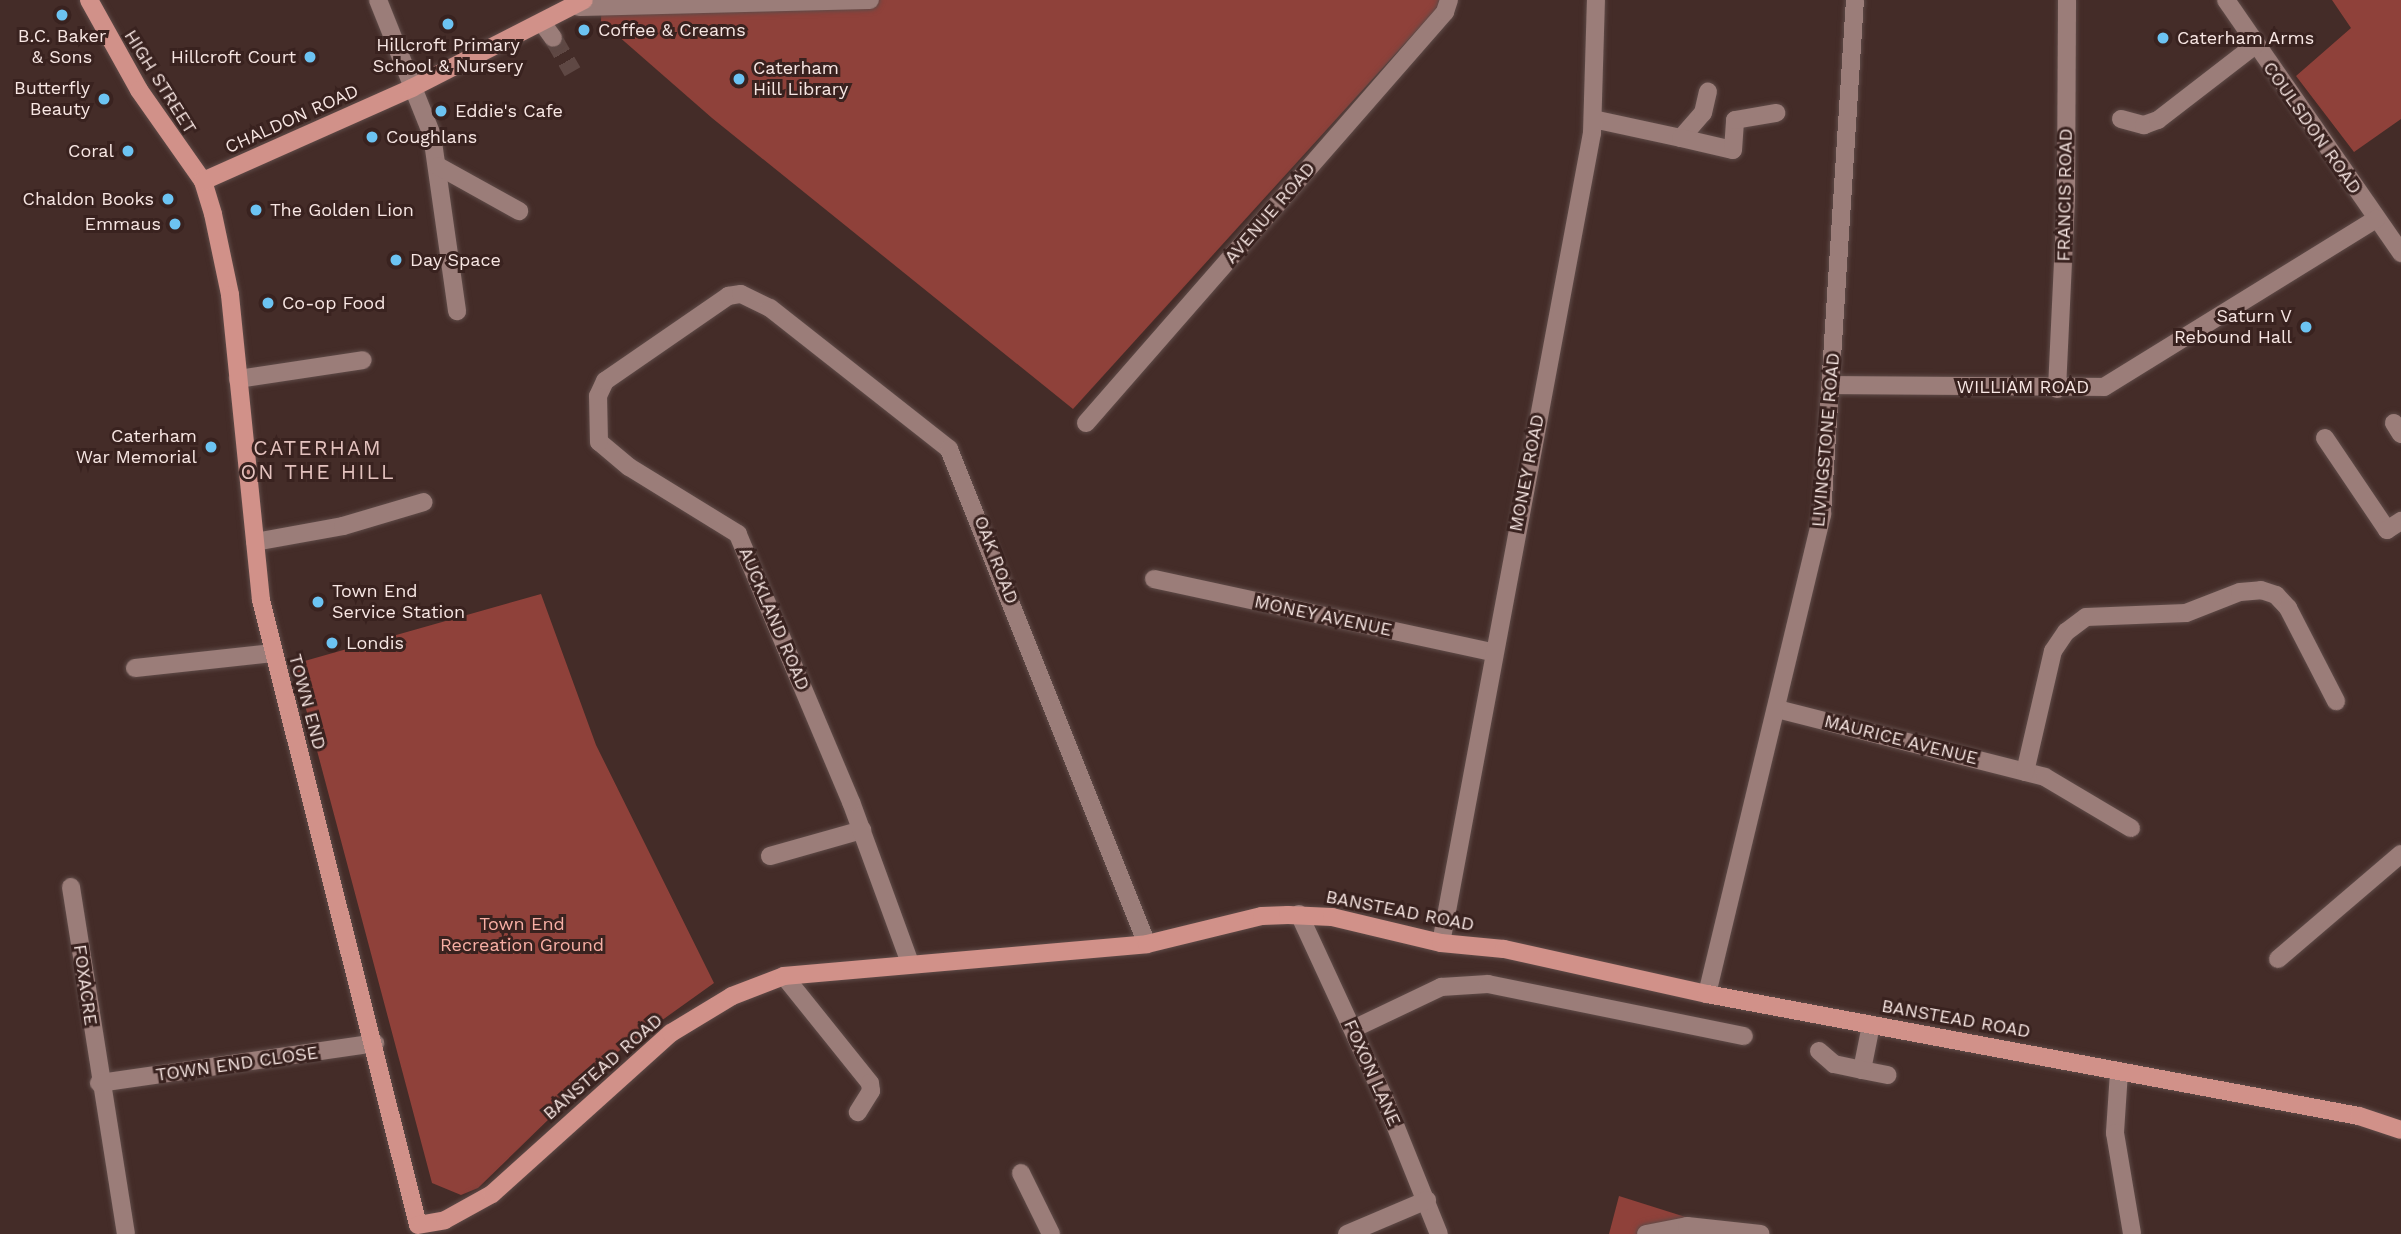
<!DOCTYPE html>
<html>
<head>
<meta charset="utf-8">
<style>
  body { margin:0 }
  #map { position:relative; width:2401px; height:1234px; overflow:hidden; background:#442c28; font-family:"Work Sans",sans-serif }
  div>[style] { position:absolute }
  .green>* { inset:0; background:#8f413a }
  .minor-tunnel>* { height:18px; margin-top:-9px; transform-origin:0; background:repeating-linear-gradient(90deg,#5f4844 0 18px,transparent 0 27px) }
  .roads { filter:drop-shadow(0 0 2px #5f4b48) drop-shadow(0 0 2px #5f4b48) }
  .minor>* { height:18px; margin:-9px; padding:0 9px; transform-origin:9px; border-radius:9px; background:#9b7d79 }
  .major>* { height:18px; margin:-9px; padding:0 9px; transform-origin:9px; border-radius:9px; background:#d19189 }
  .dots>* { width:19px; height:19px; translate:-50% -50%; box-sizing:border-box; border:4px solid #39221f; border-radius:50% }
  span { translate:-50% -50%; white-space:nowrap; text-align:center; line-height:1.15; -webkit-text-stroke:6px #39221f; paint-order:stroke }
  .poi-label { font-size:18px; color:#f7e6e3 }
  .left { translate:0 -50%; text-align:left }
  .right { translate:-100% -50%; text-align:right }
  .street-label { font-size:18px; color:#f7e6e3 }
  .park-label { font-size:18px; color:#f8afa5 }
  .quarter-label { font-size:21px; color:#e3c2be; letter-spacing:2px }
</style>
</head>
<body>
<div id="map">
  <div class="green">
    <div style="clip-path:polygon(602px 0,1439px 0,1438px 7px,1073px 409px,712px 118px,601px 21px)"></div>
    <div style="clip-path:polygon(2332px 0,2401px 0,2401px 119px,2354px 152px,2296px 76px,2351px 28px)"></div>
    <div style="clip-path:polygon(541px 594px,596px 745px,714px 983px,619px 1051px,478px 1188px,461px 1195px,432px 1183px,294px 664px)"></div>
    <div style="clip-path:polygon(1619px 1196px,1714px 1226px,1761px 1234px,1609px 1234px)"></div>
  </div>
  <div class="minor-tunnel">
    <div style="left:553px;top:38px;width:39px;rotate:60deg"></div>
  </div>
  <div class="roads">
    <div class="minor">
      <div style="left:378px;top:0;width:145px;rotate:68.2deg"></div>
      <div style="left:432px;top:135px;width:178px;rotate:81.9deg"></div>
      <div style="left:2226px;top:0;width:308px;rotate:55.3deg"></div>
      <div style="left:579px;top:7px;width:291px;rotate:-1.4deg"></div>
      <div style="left:543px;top:24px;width:17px;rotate:54deg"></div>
      <div style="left:1593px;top:119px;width:90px;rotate:12.2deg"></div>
      <div style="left:1681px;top:138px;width:33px;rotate:-49deg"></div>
      <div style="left:1703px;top:113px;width:22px;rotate:-77deg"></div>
      <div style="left:2121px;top:119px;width:24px;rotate:15deg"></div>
      <div style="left:2144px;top:125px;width:15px;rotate:-20deg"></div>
      <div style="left:2158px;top:120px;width:123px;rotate:-37.7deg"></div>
      <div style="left:1681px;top:138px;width:53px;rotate:13deg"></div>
      <div style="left:1733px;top:150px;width:30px;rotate:-86deg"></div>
      <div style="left:1735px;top:120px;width:42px;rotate:-9.7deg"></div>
      <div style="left:438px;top:166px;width:93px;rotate:29.1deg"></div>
      <div style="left:238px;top:379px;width:126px;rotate:-8.6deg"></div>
      <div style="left:1832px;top:385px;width:272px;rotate:0.4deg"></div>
      <div style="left:2104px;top:387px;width:320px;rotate:-31.7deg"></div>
      <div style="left:2057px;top:389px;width:194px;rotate:-87.3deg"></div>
      <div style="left:2066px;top:195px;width:195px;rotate:-89.7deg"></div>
      <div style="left:1086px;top:423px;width:546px;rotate:-48.86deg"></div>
      <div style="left:1445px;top:12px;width:13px;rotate:-72deg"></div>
      <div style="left:2394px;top:423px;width:13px;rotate:58deg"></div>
      <div style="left:2325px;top:438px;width:111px;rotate:56deg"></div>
      <div style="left:2387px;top:530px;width:17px;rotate:-33deg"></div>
      <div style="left:255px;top:542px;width:89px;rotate:-10.3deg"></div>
      <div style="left:343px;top:526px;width:84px;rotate:-16.5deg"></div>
      <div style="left:1154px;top:579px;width:347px;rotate:12.2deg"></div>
      <div style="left:135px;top:668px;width:139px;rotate:-6.2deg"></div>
      <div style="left:1777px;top:709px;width:276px;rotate:14.2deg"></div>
      <div style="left:2045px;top:777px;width:100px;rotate:30.7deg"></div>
      <div style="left:2025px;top:772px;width:124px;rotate:-77deg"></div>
      <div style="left:2053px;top:651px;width:23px;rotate:-56deg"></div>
      <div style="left:2066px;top:632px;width:25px;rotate:-37deg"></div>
      <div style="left:2086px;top:617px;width:100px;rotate:-2.3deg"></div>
      <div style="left:2186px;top:613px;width:58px;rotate:-21.3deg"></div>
      <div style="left:2240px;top:592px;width:21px;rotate:-5deg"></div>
      <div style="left:2261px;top:590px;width:16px;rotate:18deg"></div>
      <div style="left:2276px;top:595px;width:18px;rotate:47deg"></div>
      <div style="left:2288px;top:608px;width:105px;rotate:62.7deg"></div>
      <div style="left:770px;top:856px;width:96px;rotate:-15.8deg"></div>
      <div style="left:71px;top:887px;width:351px;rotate:81deg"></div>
      <div style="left:1299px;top:914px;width:205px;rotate:65.2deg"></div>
      <div style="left:1385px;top:1100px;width:144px;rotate:68.1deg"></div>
      <div style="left:1441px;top:943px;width:824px;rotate:-79.44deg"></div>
      <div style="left:1592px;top:133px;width:133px;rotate:-88.3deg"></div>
      <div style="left:2278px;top:959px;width:162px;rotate:-40.5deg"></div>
      <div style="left:910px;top:963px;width:171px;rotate:-110.1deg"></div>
      <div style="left:851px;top:802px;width:291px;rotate:-112.9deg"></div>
      <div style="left:738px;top:534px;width:128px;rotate:-148.4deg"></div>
      <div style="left:629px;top:467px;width:39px;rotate:-140deg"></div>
      <div style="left:599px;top:442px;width:46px;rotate:-91.2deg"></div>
      <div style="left:598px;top:396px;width:17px;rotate:-65deg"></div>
      <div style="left:605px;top:381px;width:150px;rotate:-34.6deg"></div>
      <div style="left:728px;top:296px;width:13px;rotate:-9deg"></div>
      <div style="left:741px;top:294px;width:32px;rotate:26deg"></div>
      <div style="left:770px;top:308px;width:228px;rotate:38.2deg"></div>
      <div style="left:949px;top:449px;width:533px;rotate:68.2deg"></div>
      <div style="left:784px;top:976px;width:137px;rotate:51.2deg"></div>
      <div style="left:870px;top:1083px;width:8px;rotate:83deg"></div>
      <div style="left:871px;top:1091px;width:25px;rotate:122deg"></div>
      <div style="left:1707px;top:994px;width:494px;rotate:-76.5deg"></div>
      <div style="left:1822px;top:514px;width:515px;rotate:-86.33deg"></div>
      <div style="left:1871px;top:1025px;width:46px;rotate:101.3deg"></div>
      <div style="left:1862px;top:1070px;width:26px;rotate:11deg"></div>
      <div style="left:1353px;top:1029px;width:98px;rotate:-25.5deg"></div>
      <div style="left:1441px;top:987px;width:47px;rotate:-3.7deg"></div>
      <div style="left:1488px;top:984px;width:261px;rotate:11.5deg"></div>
      <div style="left:1819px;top:1051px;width:20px;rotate:41deg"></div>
      <div style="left:1834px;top:1064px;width:29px;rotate:12deg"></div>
      <div style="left:2119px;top:1072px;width:61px;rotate:93.8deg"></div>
      <div style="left:2115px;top:1133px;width:102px;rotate:80.4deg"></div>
      <div style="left:99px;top:1083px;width:279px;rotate:-8.2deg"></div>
      <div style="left:1021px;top:1173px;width:68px;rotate:63.8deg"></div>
      <div style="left:1347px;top:1234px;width:87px;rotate:-23deg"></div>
      <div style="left:1646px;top:1234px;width:42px;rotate:-11deg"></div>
      <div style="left:1687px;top:1226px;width:74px;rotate:6.2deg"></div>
    </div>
    <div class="major">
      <div style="left:89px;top:0;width:103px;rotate:60.9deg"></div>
      <div style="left:139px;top:90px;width:111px;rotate:54.9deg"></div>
      <div style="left:203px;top:181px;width:34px;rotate:73deg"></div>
      <div style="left:213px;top:214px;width:83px;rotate:78.1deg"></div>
      <div style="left:230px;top:295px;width:307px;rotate:84.2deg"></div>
      <div style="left:261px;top:600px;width:644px;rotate:75.9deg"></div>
      <div style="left:418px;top:1225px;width:27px;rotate:-10deg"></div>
      <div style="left:445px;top:1220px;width:54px;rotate:-29deg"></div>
      <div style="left:492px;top:1194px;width:241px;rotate:-42deg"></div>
      <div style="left:671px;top:1033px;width:71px;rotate:-31.2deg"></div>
      <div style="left:732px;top:996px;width:56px;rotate:-21deg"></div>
      <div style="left:784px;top:976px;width:364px;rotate:-5deg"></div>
      <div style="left:1147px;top:944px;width:118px;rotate:-13.7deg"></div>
      <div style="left:1262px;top:916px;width:26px;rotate:-2deg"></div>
      <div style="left:1288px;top:915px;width:44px;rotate:2.6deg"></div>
      <div style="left:1332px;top:917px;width:112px;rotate:13.4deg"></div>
      <div style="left:1441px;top:943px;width:63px;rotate:5.4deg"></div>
      <div style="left:1504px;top:949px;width:208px;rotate:12.5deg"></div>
      <div style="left:1707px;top:994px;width:663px;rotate:10.6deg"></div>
      <div style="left:2359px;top:1116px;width:44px;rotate:18.4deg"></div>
      <div style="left:203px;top:181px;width:229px;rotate:-24deg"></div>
      <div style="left:412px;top:88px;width:193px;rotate:-27.1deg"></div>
    </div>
  </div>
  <div class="dots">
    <div style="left:62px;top:15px;background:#6cc3f2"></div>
    <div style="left:448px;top:24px;background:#6cc3f2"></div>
    <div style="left:584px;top:30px;background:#6cc3f2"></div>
    <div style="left:2163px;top:38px;background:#6cc3f2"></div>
    <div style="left:310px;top:57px;background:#6cc3f2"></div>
    <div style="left:739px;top:79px;background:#6cc3f2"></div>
    <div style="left:104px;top:99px;background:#6cc3f2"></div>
    <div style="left:441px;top:111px;background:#6cc3f2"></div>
    <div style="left:372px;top:137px;background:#6cc3f2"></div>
    <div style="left:128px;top:151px;background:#6cc3f2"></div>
    <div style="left:168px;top:199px;background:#6cc3f2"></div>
    <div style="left:256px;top:210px;background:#6cc3f2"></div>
    <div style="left:175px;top:224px;background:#6cc3f2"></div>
    <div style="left:396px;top:260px;background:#6cc3f2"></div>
    <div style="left:268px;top:303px;background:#6cc3f2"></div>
    <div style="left:2306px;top:327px;background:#6cc3f2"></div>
    <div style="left:211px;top:447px;background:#6cc3f2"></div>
    <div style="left:318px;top:602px;background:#6cc3f2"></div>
    <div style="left:332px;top:643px;background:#6cc3f2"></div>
  </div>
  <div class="poi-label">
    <span class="left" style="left:598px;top:30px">Coffee &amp; Creams</span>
    <span style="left:62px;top:47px">B.C. Baker<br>&amp; Sons</span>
    <span class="left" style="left:2177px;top:38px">Caterham Arms</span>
    <span style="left:448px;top:56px">Hillcroft Primary<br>School &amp; Nursery</span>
    <span class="right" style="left:296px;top:57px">Hillcroft Court</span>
    <span class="left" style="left:753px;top:79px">Caterham<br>Hill Library</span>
    <span class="right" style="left:90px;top:99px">Butterfly<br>Beauty</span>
    <span class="left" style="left:455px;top:111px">Eddie's Cafe</span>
    <span class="left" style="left:386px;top:137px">Coughlans</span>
    <span class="right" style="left:114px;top:151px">Coral</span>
    <span class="right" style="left:154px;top:199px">Chaldon Books</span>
    <span class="left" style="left:270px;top:210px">The Golden Lion</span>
    <span class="right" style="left:161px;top:224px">Emmaus</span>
    <span class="left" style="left:410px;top:260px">Day Space</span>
    <span class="left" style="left:282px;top:303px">Co-op Food</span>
    <span class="right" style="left:2292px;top:327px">Saturn V<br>Rebound Hall</span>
    <span class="right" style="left:197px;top:447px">Caterham<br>War Memorial</span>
    <span class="left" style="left:332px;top:602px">Town End<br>Service Station</span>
    <span class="left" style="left:346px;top:643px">Londis</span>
  </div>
  <div class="street-label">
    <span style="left:160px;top:82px;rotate:58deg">HIGH STREET</span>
    <span style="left:292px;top:119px;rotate:-24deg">CHALDON ROAD</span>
    <span style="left:2312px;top:128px;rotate:55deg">COULSDON ROAD</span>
    <span style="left:2065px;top:195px;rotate:-89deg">FRANCIS ROAD</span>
    <span style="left:1270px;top:213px;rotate:-49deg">AVENUE ROAD</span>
    <span style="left:2023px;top:387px">WILLIAM ROAD</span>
    <span style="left:1826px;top:440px;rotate:-85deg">LIVINGSTONE ROAD</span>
    <span style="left:1527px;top:473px;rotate:-79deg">MONEY ROAD</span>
    <span style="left:996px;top:560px;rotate:69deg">OAK ROAD</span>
    <span style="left:1323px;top:616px;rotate:12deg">MONEY AVENUE</span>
    <span style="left:774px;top:619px;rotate:67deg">AUCKLAND ROAD</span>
    <span style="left:307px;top:702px;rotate:75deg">TOWN END</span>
    <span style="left:1901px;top:740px;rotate:14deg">MAURICE AVENUE</span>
    <span style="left:1400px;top:911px;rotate:11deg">BANSTEAD ROAD</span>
    <span style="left:85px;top:985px;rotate:82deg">FOXACRE</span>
    <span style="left:1956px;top:1019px;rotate:10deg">BANSTEAD ROAD</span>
    <span style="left:237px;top:1064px;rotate:-8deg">TOWN END CLOSE</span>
    <span style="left:603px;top:1067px;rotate:-41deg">BANSTEAD ROAD</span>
    <span style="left:1372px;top:1073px;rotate:66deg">FOXON LANE</span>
  </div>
  <div class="park-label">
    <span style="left:522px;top:935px">Town End<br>Recreation Ground</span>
  </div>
  <div class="quarter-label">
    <span style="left:318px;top:460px">CATERHAM<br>ON THE HILL</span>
  </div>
</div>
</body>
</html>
